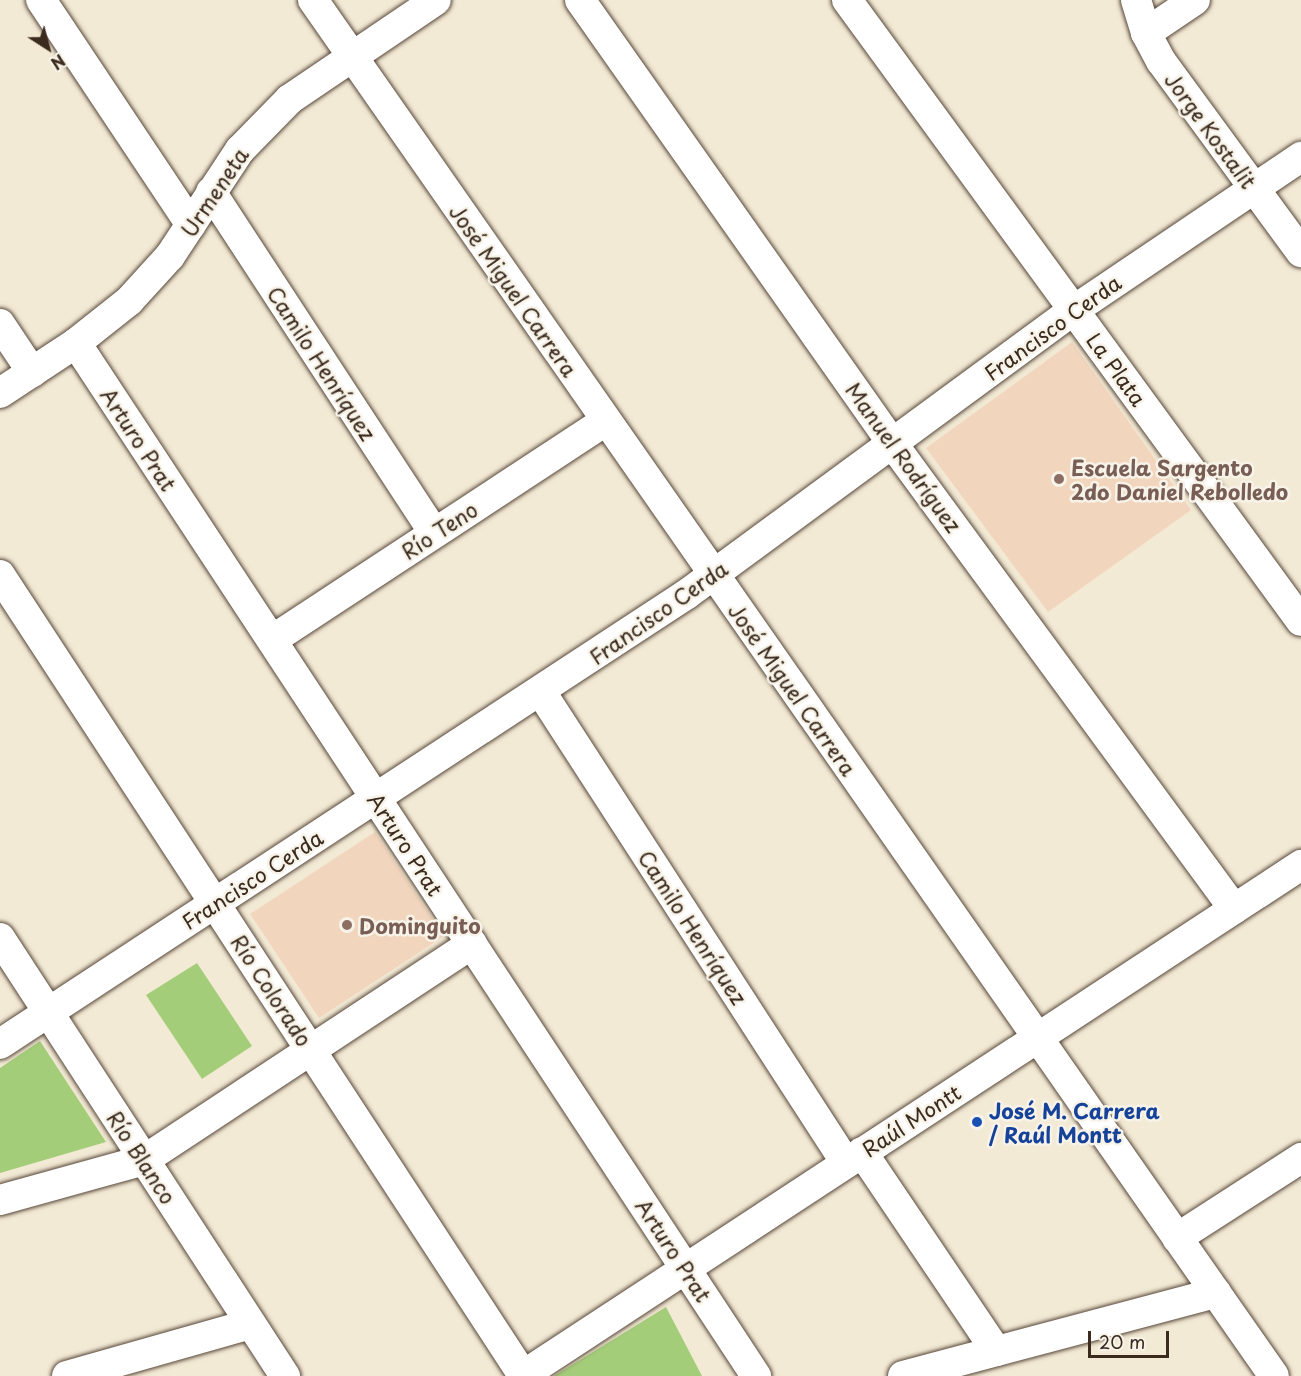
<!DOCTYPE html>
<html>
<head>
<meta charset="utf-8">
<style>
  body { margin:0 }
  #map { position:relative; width:1301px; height:1376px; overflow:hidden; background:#f3ead5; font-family:"Playpen Sans",sans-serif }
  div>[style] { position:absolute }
  .built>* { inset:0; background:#f2d5bd }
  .green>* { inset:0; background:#a4cd79 }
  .roads { filter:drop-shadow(0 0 2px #574739) drop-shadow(0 0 2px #574739) }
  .minor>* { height:30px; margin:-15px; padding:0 15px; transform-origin:15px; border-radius:15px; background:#fff }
  .dots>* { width:16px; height:16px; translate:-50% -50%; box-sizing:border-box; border:3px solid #f7f3e8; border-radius:50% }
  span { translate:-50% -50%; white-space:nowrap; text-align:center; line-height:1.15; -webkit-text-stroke:5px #f7f3e8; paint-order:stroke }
  .street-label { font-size:21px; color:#3b2a1e }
  .education-label { font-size:21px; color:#785e54; font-weight:700 }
  .left { translate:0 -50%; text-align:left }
  .transit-label { font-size:21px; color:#164399; font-weight:700 }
  .north { position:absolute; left:18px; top:18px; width:60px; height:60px; -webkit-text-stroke:4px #f7f3e8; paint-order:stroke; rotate:144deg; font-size:16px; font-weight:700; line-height:24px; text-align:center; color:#3b2a1e }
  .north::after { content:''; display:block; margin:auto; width:21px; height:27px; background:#3b2a1e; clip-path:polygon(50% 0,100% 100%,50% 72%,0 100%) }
  .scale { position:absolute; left:1088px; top:1331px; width:81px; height:27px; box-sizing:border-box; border:3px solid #3b2a1e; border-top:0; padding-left:8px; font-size:18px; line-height:21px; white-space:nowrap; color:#3b2a1e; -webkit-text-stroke:4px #f7f3e8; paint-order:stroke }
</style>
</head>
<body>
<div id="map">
  <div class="built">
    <div style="clip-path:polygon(1072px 342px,1191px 510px,1048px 612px,926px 448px)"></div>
    <div style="clip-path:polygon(375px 832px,444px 936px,319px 1018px,250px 914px)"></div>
  </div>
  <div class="green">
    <div style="clip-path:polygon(197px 963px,252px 1046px,202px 1079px,146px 995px)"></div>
    <div style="clip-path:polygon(40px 1041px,106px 1142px,0 1173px,0 1068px)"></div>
    <div style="clip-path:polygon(666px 1307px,702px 1376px,554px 1376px)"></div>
  </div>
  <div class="roads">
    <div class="minor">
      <div style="left:41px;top:0;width:270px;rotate:56.3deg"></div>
      <div style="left:313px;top:0;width:1678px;rotate:55.07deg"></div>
      <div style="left:580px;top:0;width:542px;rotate:54.84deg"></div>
      <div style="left:892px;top:443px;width:578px;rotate:53.72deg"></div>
      <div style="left:847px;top:0;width:769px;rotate:53.83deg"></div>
      <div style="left:1136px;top:0;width:34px;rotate:73deg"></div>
      <div style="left:1146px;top:33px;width:32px;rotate:62deg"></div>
      <div style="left:1161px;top:61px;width:237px;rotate:53.8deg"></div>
      <div style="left:1146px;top:33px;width:59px;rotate:-34deg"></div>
      <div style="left:211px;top:192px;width:407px;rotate:56.8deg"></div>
      <div style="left:0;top:324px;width:58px;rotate:56.3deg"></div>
      <div style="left:76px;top:343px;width:1237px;rotate:56.64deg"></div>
      <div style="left:0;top:393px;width:91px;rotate:-33.3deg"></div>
      <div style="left:76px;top:343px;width:68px;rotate:-38.4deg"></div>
      <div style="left:129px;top:301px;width:61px;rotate:-47.7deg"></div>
      <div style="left:170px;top:256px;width:127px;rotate:-56.6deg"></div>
      <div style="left:240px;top:150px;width:71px;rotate:-45.6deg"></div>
      <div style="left:290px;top:99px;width:176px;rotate:-34.1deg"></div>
      <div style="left:0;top:575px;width:956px;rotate:56.83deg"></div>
      <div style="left:272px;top:640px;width:399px;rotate:-33.3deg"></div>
      <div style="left:541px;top:692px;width:561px;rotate:57.07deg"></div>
      <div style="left:0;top:938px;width:523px;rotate:56.95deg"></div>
      <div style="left:0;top:1044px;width:821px;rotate:-33.23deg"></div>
      <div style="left:687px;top:594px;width:480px;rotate:-36.3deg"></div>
      <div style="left:1074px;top:310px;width:274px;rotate:-34deg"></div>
      <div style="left:862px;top:1152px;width:240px;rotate:56deg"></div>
      <div style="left:0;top:1200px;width:149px;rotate:-15.5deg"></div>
      <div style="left:144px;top:1160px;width:393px;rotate:-33.4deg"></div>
      <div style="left:1177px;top:1238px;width:148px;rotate:-32.8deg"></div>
      <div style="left:67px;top:1376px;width:191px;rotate:-15.8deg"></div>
      <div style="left:522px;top:1376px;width:932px;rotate:-33.26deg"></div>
      <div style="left:903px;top:1376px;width:324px;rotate:-14.9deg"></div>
    </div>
  </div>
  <div class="dots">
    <div style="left:1059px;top:479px;background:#8d6e63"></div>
    <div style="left:347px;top:925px;background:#8d6e63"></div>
    <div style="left:977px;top:1122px;background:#1a4fb4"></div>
  </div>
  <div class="street-label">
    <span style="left:1211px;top:130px;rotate:54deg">Jorge Kostalit</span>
    <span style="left:214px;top:192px;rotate:-56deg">Urmeneta</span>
    <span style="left:514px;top:290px;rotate:55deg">José Miguel Carrera</span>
    <span style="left:1052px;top:327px;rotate:-36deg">Francisco Cerda</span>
    <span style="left:322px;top:363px;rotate:57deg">Camilo Henríquez</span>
    <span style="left:1117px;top:369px;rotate:54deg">La Plata</span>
    <span style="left:139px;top:439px;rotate:57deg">Arturo Prat</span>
    <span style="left:904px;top:457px;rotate:54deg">Manuel Rodríguez</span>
    <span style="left:439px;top:530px;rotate:-33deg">Río Teno</span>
    <span style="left:658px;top:612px;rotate:-35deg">Francisco Cerda</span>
    <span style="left:793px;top:689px;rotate:55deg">José Miguel Carrera</span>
    <span style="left:406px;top:844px;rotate:57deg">Arturo Prat</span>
    <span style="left:252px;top:879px;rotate:-33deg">Francisco Cerda</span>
    <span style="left:693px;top:927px;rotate:57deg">Camilo Henríquez</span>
    <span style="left:272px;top:990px;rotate:57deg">Río Colorado</span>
    <span style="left:911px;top:1120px;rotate:-33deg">Raúl Montt</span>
    <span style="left:142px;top:1157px;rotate:57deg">Río Blanco</span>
    <span style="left:674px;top:1250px;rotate:57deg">Arturo Prat</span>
  </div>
  <div class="education-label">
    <span class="left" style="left:1071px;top:479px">Escuela Sargento<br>2do Daniel Rebolledo</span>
    <span class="left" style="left:359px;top:925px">Dominguito</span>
  </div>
  <div class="transit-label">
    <span class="left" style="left:989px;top:1122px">José M. Carrera<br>/ Raúl Montt</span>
  </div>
  <div class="north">N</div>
  <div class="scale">20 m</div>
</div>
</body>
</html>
